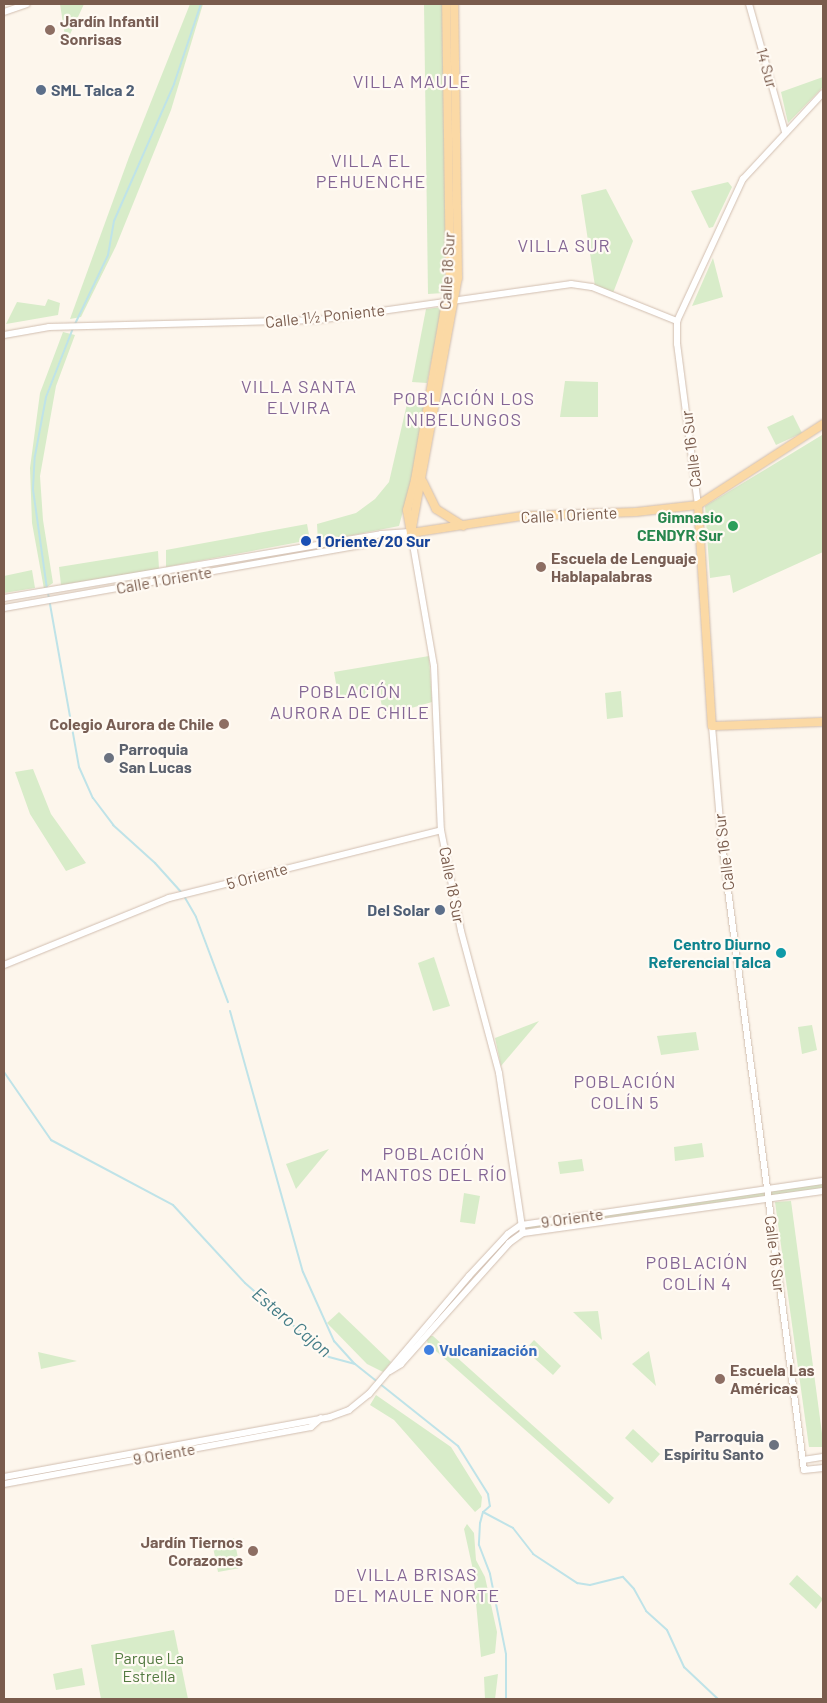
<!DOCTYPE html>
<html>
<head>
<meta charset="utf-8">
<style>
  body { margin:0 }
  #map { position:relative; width:827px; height:1703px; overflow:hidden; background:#fdf6ec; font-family:Barlow,sans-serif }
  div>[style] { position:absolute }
  .green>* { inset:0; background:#d8ecc9 }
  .stream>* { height:2px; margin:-1px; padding:0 1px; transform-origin:1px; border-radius:1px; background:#bfe3e8 }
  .roads { filter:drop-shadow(0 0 1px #d1beb0) drop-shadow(0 0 1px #d1beb0) }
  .minor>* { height:6px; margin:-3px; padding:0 3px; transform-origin:3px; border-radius:3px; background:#fff }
  .major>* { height:8px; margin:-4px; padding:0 4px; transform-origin:4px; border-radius:4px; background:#fbd9a5 }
  .dots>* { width:14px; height:14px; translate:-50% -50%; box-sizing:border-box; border:2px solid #fffaf3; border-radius:50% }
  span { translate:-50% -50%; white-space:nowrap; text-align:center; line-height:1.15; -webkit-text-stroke:4.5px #fffaf3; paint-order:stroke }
  .education-label { font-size:16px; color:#785e54; font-weight:700 }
  .left { translate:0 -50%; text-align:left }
  .right { translate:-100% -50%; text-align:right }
  .street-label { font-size:16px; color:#7a5c4d }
  .service-label { font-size:16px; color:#4e5e75; font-weight:700 }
  .leisure-label { font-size:16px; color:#27864d; font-weight:700 }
  .transit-label { font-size:16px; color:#164399; font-weight:700 }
  .worship-label { font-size:16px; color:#5b616d; font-weight:700 }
  .culture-label { font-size:16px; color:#0d838f; font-weight:700 }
  .shop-label { font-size:16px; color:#366cbe; font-weight:700 }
  .park-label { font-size:16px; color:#537a41 }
  .neighbourhood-label { font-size:18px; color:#846695; letter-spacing:1px }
  .water-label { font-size:18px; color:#437c86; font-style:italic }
  .frame { position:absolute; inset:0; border:5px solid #7a5c4d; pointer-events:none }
</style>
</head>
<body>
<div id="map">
  <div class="green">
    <div style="clip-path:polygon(60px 4px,84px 4px,66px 43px)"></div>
    <div style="clip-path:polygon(190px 4px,203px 4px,171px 110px,116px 246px,81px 317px,70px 319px,129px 157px)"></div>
    <div style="clip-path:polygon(424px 4px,442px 4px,446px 260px,443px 293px,428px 294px)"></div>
    <div style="clip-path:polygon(823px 77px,823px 87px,788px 123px,781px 92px)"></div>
    <div style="clip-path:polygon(728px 182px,732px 187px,713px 227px,709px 228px,691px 191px)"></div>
    <div style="clip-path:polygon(606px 189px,633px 241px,613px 293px,595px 286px,581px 195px)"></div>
    <div style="clip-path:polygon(713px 258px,723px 297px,692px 306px)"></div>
    <div style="clip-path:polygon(48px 299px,60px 303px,58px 315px,6px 324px,17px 302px,45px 306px)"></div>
    <div style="clip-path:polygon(442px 307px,427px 383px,412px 382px,426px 309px)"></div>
    <div style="clip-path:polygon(63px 332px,75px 335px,56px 386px,40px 476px,43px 520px,53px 583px,44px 589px,32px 523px,30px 468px,40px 393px)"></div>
    <div style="clip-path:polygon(565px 381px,598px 382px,598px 417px,560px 417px)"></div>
    <div style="clip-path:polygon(409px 395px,425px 397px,412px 478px,399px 526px,318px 542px,317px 524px,356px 513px,375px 499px,389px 482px)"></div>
    <div style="clip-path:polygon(793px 415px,802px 433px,776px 445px,767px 427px)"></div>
    <div style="clip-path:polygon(822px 435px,823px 552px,733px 593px,730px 575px,710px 578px,705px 506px)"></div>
    <div style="clip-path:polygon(307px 524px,310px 540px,166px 567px,166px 550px)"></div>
    <div style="clip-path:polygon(158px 551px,159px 569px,61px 585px,59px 567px)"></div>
    <div style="clip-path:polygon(32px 570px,35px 588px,4px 593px,4px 576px)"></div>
    <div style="clip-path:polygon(429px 656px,432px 702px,384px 716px,379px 692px,339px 700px,334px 672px)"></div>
    <div style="clip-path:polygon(621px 691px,623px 717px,607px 719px,605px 693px)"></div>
    <div style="clip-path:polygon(33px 769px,51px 814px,86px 863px,66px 871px,30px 814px,15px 772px)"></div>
    <div style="clip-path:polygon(434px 957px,450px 1006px,433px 1011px,418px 963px)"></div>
    <div style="clip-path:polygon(539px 1021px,501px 1066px,495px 1038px)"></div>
    <div style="clip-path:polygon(812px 1025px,817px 1050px,802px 1054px,798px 1027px)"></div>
    <div style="clip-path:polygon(696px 1032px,699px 1050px,661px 1055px,657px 1036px)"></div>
    <div style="clip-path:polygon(702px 1143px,704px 1157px,675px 1161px,674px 1147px)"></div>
    <div style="clip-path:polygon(329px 1149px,296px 1189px,286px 1164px)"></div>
    <div style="clip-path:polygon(582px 1159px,584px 1171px,560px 1174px,558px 1162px)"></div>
    <div style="clip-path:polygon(823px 1182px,823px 1188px,525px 1229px,524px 1223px)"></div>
    <div style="clip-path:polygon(464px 1193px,480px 1196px,475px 1224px,460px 1222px)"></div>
    <div style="clip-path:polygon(791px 1201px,823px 1441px,823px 1447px,809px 1447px,775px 1202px)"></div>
    <div style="clip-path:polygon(598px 1311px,602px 1340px,573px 1312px)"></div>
    <div style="clip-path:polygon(339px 1312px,391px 1362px,383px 1372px,367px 1364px,327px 1323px)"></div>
    <div style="clip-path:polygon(428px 1336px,433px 1336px,614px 1498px,609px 1504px,428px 1344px,426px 1338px)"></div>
    <div style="clip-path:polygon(534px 1340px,561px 1366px,553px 1375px,525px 1350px)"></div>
    <div style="clip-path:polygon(649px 1351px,656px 1386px,632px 1364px)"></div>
    <div style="clip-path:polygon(38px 1352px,77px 1361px,41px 1369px)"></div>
    <div style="clip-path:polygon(376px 1395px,451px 1447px,482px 1497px,481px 1507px,475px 1512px,394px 1420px,370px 1405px)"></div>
    <div style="clip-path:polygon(633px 1429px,660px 1454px,652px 1463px,625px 1438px)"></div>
    <div style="clip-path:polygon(467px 1524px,474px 1533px,476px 1560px,485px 1577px,497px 1632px,495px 1653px,481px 1657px,473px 1570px,464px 1529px)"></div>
    <div style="clip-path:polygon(234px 1538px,240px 1568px,218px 1572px,212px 1542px)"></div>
    <div style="clip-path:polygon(797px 1575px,823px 1599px,816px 1609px,789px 1584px)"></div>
    <div style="clip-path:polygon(174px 1630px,188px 1699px,101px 1699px,91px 1645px)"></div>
    <div style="clip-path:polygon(82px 1668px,85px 1685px,56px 1690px,53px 1674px)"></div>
    <div style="clip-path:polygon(498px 1674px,495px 1699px,485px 1699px,484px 1677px)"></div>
  </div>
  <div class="stream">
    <div style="left:75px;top:324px;width:76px;rotate:-64.4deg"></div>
    <div style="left:108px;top:255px;width:35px;rotate:-80deg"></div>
    <div style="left:114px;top:221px;width:150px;rotate:-66.3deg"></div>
    <div style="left:174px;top:84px;width:84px;rotate:-71.4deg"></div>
    <div style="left:47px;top:589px;width:101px;rotate:-98deg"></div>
    <div style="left:33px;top:489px;width:33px;rotate:-87deg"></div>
    <div style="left:35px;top:456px;width:60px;rotate:-79.4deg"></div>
    <div style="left:46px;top:397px;width:74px;rotate:-68.6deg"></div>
    <div style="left:48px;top:593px;width:177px;rotate:79.9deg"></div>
    <div style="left:79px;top:767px;width:34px;rotate:66deg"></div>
    <div style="left:93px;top:798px;width:34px;rotate:53deg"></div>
    <div style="left:113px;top:825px;width:57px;rotate:42.1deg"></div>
    <div style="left:155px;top:863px;width:39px;rotate:48deg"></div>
    <div style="left:184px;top:896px;width:24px;rotate:60deg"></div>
    <div style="left:196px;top:917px;width:91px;rotate:69.4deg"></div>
    <div style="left:230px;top:1011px;width:271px;rotate:74.4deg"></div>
    <div style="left:303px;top:1272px;width:76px;rotate:65.8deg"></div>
    <div style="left:334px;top:1341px;width:31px;rotate:48deg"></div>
    <div style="left:4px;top:1072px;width:83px;rotate:55.3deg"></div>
    <div style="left:51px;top:1140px;width:138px;rotate:28deg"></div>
    <div style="left:173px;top:1205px;width:106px;rotate:47.3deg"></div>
    <div style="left:245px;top:1283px;width:112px;rotate:41.4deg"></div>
    <div style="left:329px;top:1357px;width:27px;rotate:15deg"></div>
    <div style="left:355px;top:1364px;width:132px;rotate:38.5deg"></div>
    <div style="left:458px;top:1446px;width:57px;rotate:58deg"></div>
    <div style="left:488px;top:1494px;width:12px;rotate:81deg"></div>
    <div style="left:490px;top:1506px;width:9px;rotate:139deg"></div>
    <div style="left:483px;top:1512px;width:11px;rotate:105deg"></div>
    <div style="left:480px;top:1523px;width:22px;rotate:93deg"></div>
    <div style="left:479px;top:1545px;width:31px;rotate:69deg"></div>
    <div style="left:490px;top:1574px;width:82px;rotate:78.7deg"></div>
    <div style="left:506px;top:1654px;width:45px;rotate:90deg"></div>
    <div style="left:483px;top:1512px;width:34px;rotate:28deg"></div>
    <div style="left:513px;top:1528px;width:33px;rotate:52deg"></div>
    <div style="left:533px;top:1554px;width:53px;rotate:33.4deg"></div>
    <div style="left:577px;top:1583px;width:13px;rotate:9deg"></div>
    <div style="left:590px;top:1585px;width:34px;rotate:-14deg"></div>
    <div style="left:623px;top:1577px;width:16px;rotate:47deg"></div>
    <div style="left:634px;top:1589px;width:25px;rotate:61deg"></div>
    <div style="left:646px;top:1611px;width:28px;rotate:42deg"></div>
    <div style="left:667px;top:1630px;width:41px;rotate:65.3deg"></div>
    <div style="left:684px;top:1667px;width:47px;rotate:43.3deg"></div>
  </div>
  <div class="roads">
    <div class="minor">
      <div style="left:749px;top:4px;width:133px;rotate:74.3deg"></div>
      <div style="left:4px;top:12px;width:24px;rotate:-19deg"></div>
      <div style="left:4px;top:335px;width:46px;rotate:-10.1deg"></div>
      <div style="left:49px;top:327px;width:269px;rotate:-1.5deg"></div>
      <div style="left:318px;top:320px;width:256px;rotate:-8.1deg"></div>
      <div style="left:571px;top:284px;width:21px;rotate:8deg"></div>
      <div style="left:592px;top:287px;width:92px;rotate:21.8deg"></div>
      <div style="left:698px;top:505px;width:162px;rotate:-97.4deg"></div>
      <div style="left:677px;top:344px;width:23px;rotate:-90deg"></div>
      <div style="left:677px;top:321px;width:157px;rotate:-65.1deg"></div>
      <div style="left:743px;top:179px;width:117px;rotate:-47.1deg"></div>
      <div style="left:411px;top:533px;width:135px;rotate:80.2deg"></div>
      <div style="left:434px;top:666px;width:164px;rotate:87.6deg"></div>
      <div style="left:441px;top:830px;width:103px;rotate:78.8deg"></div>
      <div style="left:461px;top:931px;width:147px;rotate:75deg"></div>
      <div style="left:499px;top:1073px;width:162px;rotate:81.5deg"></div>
      <div style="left:4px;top:598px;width:382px;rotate:-9.6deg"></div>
      <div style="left:381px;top:534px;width:29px;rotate:-4deg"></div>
      <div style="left:4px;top:608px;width:404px;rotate:-10deg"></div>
      <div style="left:402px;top:538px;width:10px;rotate:-29deg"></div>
      <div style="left:712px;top:726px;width:118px;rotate:85.2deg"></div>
      <div style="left:722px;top:844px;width:631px;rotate:82.54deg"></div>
      <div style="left:804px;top:1470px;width:19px;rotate:-6deg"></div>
      <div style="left:4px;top:965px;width:178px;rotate:-22.1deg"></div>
      <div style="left:169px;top:898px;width:280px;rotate:-14deg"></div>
      <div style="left:390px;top:1371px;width:13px;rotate:-32deg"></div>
      <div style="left:401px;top:1364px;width:162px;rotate:-48.2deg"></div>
      <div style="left:509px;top:1243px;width:17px;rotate:-36deg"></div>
      <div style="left:523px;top:1233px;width:303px;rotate:-8deg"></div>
      <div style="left:803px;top:1460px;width:20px;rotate:-9deg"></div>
      <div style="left:4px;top:1477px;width:331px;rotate:-10.4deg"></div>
      <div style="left:330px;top:1417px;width:20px;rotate:-20deg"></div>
      <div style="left:349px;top:1410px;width:26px;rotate:-39deg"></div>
      <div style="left:369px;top:1394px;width:155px;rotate:-49.7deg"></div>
      <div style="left:469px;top:1276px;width:57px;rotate:-47.1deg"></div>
      <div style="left:508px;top:1234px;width:16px;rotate:-35deg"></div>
      <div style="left:521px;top:1225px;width:305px;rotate:-8.3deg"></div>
      <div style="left:4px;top:1484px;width:312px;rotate:-10.5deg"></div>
      <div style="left:311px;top:1427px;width:13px;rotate:-42deg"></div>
    </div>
    <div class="major">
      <div style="left:423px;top:482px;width:30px;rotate:64deg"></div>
      <div style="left:436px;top:509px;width:32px;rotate:32deg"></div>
      <div style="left:698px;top:505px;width:221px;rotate:86.4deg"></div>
      <div style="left:712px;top:726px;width:111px;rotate:-2.1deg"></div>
      <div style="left:411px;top:533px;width:23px;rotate:-100deg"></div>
      <div style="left:407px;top:510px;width:31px;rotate:-75deg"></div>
      <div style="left:415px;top:480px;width:204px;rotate:-80.1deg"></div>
      <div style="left:450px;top:279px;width:275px;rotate:-90.8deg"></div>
      <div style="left:411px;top:533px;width:259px;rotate:-79.6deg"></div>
      <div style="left:458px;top:278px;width:274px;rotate:-90.8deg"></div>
      <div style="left:411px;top:533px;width:112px;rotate:-8.7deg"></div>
      <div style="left:522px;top:516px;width:114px;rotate:-2deg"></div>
      <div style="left:636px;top:512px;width:62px;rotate:-6.4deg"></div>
      <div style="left:698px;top:505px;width:149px;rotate:-32.9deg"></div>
    </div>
  </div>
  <div class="dots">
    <div style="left:50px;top:30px;background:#8d6e63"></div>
    <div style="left:41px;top:90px;background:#5c6f8a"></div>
    <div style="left:733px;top:526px;background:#2e9e5b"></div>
    <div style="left:306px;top:541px;background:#1a4fb4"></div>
    <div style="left:541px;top:567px;background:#8d6e63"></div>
    <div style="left:224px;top:724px;background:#8d6e63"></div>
    <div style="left:109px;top:758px;background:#6b7280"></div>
    <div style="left:440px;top:910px;background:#5c6f8a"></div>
    <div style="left:781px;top:953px;background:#0f9aa8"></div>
    <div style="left:429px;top:1350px;background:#3f7fe0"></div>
    <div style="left:720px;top:1379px;background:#8d6e63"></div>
    <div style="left:774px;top:1445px;background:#6b7280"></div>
    <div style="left:253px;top:1551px;background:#8d6e63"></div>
  </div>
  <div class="education-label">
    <span class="left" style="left:60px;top:30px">Jardín Infantil<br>Sonrisas</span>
    <span class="left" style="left:551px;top:567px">Escuela de Lenguaje<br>Hablapalabras</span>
    <span class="right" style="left:214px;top:724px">Colegio Aurora de Chile</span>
    <span class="left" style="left:730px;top:1379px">Escuela Las<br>Américas</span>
    <span class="right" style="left:243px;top:1551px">Jardín Tiernos<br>Corazones</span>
  </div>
  <div class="street-label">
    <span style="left:767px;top:68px;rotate:74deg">14 Sur</span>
    <span style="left:447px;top:271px;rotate:-87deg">Calle 18 Sur</span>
    <span style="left:325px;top:316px;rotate:-6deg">Calle 1½ Poniente</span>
    <span style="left:691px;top:449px;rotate:-97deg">Calle 16 Sur</span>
    <span style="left:569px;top:515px;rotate:-3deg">Calle 1 Oriente</span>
    <span style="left:164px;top:580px;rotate:-10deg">Calle 1 Oriente</span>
    <span style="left:724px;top:852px;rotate:-97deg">Calle 16 Sur</span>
    <span style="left:257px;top:876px;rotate:-15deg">5 Oriente</span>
    <span style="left:452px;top:885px;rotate:79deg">Calle 18 Sur</span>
    <span style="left:572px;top:1218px;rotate:-8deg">9 Oriente</span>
    <span style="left:775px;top:1254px;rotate:83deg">Calle 16 Sur</span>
    <span style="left:164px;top:1454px;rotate:-10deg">9 Oriente</span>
  </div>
  <div class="service-label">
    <span class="left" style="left:51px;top:90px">SML Talca 2</span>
    <span class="right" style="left:430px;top:910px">Del Solar</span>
  </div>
  <div class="leisure-label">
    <span class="right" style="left:723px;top:526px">Gimnasio<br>CENDYR Sur</span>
  </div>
  <div class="transit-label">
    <span class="left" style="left:316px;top:541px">1 Oriente/20 Sur</span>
  </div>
  <div class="worship-label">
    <span class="left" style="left:119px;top:758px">Parroquia<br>San Lucas</span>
    <span class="right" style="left:764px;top:1445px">Parroquia<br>Espíritu Santo</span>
  </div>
  <div class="culture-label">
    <span class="right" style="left:771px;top:953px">Centro Diurno<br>Referencial Talca</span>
  </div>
  <div class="shop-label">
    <span class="left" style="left:439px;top:1350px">Vulcanización</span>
  </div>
  <div class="park-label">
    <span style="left:149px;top:1667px">Parque La<br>Estrella</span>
  </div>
  <div class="neighbourhood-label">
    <span style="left:412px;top:81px">VILLA MAULE</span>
    <span style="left:371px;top:171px">VILLA EL<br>PEHUENCHE</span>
    <span style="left:564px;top:245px">VILLA SUR</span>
    <span style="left:299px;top:397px">VILLA SANTA<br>ELVIRA</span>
    <span style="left:464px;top:409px">POBLACIÓN LOS<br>NIBELUNGOS</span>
    <span style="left:350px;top:702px">POBLACIÓN<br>AURORA DE CHILE</span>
    <span style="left:625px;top:1092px">POBLACIÓN<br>COLÍN 5</span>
    <span style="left:434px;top:1164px">POBLACIÓN<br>MANTOS DEL RÍO</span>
    <span style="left:697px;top:1273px">POBLACIÓN<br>COLÍN 4</span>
    <span style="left:417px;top:1585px">VILLA BRISAS<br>DEL MAULE NORTE</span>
  </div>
  <div class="water-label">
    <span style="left:292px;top:1322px;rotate:40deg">Estero Cajon</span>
  </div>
  <div class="frame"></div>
</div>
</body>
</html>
